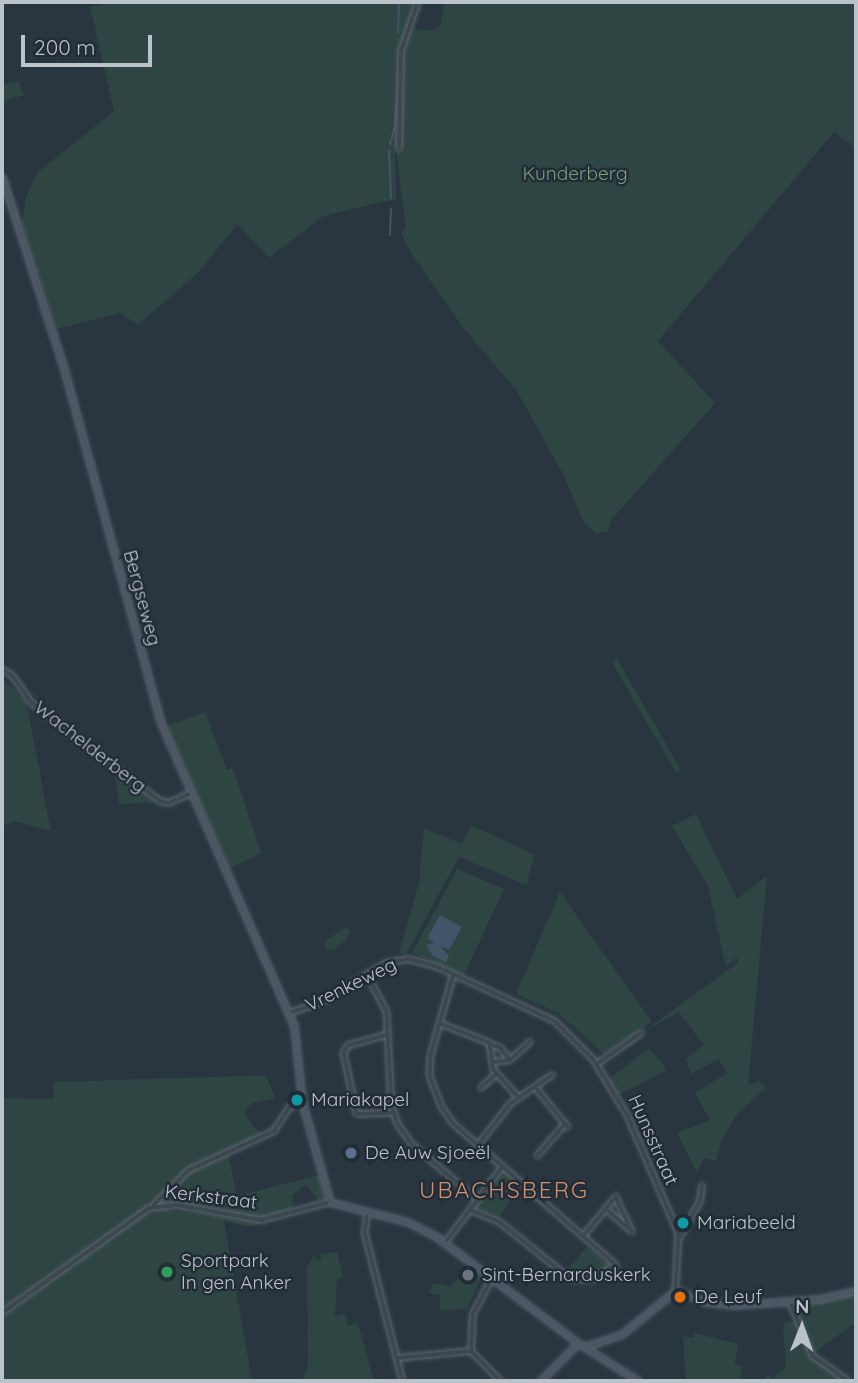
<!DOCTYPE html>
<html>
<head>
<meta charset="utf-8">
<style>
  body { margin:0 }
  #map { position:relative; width:858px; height:1383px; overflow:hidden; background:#293640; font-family:Quicksand,sans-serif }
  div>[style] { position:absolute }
  .green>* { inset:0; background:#2e4543 }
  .water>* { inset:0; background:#415568 }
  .stream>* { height:2px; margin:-1px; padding:0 1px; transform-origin:1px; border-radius:1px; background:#415568 }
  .roads { filter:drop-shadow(0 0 2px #5b656e) drop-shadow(0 0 2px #5b656e) }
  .street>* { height:3.5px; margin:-1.75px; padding:0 1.75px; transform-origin:1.75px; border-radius:1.75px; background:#3d4750 }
  .secondary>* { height:5px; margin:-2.5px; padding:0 2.5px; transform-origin:2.5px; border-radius:2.5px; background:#4c5763 }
  .dots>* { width:19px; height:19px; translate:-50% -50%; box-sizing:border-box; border:4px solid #222c36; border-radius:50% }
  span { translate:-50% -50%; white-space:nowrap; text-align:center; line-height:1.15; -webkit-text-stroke:5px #222c36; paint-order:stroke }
  .park-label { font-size:19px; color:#7b9e7f }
  .street-label { font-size:19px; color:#bac2ca }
  .poi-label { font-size:19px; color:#bac2ca }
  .left { translate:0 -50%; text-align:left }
  .quarter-label { font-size:23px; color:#cc9073; letter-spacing:2px }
  .frame { position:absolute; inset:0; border:4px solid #bac2ca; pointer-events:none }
  .north { position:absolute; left:767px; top:1292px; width:70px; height:70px; -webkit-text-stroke:5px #222c36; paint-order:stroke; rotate:1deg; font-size:19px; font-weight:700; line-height:28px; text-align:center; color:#bac2ca }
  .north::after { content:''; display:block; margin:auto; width:24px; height:32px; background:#bac2ca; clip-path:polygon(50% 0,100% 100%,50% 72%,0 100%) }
  .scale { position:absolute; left:21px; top:35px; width:131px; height:32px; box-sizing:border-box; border:4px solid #bac2ca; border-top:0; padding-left:9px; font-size:21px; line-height:24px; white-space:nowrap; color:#bac2ca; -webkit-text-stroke:5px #222c36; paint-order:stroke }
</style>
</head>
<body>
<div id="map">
  <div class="green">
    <div style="clip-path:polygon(110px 2px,415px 2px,410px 28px,431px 31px,441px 25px,444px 2px,856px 2px,856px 148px,834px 132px,658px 341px,715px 403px,611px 520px,608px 531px,596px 533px,584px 523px,564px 476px,517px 391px,462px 326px,411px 253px,401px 233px,406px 229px,395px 144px,396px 199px,323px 216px,269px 258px,237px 224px,200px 271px,138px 325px,120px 313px,57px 329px,22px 223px,26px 197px,37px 173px,114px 111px,90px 7px)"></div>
    <div style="clip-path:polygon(19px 81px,24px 95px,2px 102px,2px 85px)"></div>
    <div style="clip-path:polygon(617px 659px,681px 770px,676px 773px,612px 662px)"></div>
    <div style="clip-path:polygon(2px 678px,26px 701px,51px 831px,15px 821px,2px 826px)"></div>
    <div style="clip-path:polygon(205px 712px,227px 770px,233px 768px,261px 853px,230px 868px,167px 726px)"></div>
    <div style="clip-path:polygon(114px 765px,141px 788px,157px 802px,119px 804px)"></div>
    <div style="clip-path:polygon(696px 814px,737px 899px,767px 876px,748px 1085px,760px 1081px,766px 1088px,737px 1114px,722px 1139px,716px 1161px,704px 1158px,697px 1173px,677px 1133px,710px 1120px,695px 1093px,727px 1073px,718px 1059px,691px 1074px,686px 1059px,704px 1045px,679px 1012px,644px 1031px,738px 963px,737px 957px,726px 967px,708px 886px,672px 826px)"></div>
    <div style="clip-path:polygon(471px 825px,534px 855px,527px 885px,459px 857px,406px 955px,399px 953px,419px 882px,424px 828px,462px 844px)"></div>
    <div style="clip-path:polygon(457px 869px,504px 889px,464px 975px,412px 953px)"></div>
    <div style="clip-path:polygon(560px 892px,652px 1022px,604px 1054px,558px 1013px,516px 994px)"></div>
    <div style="clip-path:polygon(345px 928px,351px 930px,347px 939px,333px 950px,325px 949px,325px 941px)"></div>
    <div style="clip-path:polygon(649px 1048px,667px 1070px,618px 1095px,609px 1079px)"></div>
    <div style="clip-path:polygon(245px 1076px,266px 1076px,275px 1098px,253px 1103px,243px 1112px,262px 1136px,189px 1169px,154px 1202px,2px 1309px,2px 1098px,53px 1099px,54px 1082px)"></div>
    <div style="clip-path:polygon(228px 1154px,237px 1196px,320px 1175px,324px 1198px,319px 1201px,306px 1185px,292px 1195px,293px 1209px,255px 1218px,157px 1203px,194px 1168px)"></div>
    <div style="clip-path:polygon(503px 1171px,519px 1185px,499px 1218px,476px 1207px)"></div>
    <div style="clip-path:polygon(159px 1209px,264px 1222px,251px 1227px,224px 1221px,252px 1381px,2px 1381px,2px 1317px,139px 1216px)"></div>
    <div style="clip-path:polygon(587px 1247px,611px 1266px,589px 1277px,565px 1273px)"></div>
    <div style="clip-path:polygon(337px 1252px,343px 1277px,337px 1279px,335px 1316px,345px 1314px,348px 1326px,358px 1323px,374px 1381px,303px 1381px,308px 1363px,307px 1267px,315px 1255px,316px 1260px,321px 1260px,321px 1254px)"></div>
    <div style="clip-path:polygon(477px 1273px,482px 1276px,467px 1309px,440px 1310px,440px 1295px,429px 1293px,433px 1283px,450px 1286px,458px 1279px,469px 1284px)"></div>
    <div style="clip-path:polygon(856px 1294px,856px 1322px,814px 1353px,795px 1303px)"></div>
    <div style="clip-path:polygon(797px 1321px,812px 1357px,845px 1381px,765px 1381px,766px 1375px,777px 1379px,774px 1376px,786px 1368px,783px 1323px)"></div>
    <div style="clip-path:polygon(694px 1333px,738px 1344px,735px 1364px,742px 1366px,740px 1381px,686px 1381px,683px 1336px,693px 1338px)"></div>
  </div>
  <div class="water">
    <div style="clip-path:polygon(440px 915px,462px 927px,449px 950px,440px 946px,449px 956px,446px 962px,433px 956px,426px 945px,434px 943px,427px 938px)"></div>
  </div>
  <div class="stream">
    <div style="left:398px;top:33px;width:31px;rotate:-88deg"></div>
    <div style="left:395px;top:122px;width:35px;rotate:-85deg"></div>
    <div style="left:390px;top:144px;width:20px;rotate:-75deg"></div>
    <div style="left:389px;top:151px;width:47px;rotate:87.6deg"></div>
    <div style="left:390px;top:235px;width:26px;rotate:-88deg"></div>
  </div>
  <div class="roads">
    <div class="street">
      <div style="left:399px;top:149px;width:98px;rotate:-88.8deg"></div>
      <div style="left:401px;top:51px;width:52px;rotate:-70.9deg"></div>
      <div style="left:2px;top:669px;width:13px;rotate:32deg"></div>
      <div style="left:13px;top:676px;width:33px;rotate:55deg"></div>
      <div style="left:32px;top:703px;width:161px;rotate:37.4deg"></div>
      <div style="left:160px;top:801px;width:9px;rotate:13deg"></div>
      <div style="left:169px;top:803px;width:22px;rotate:-24deg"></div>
      <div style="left:367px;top:974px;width:43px;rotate:62.2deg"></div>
      <div style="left:387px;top:1012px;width:94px;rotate:87deg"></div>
      <div style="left:392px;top:1106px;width:19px;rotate:72deg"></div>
      <div style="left:398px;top:1124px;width:24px;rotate:55deg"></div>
      <div style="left:412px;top:1144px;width:87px;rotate:40.3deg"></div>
      <div style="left:454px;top:974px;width:85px;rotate:105.7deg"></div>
      <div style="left:431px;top:1056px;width:20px;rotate:93deg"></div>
      <div style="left:430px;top:1076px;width:33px;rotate:69deg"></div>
      <div style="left:442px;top:1107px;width:21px;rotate:55deg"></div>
      <div style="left:454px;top:1124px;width:215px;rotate:41deg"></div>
      <div style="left:616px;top:1265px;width:27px;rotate:147deg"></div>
      <div style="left:593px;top:1280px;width:23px;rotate:-178deg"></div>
      <div style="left:570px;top:1279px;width:91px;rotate:-141.2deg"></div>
      <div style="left:499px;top:1222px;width:31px;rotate:-158deg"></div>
      <div style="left:289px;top:1013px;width:36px;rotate:-18deg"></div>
      <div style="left:323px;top:1002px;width:74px;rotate:-31.8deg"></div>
      <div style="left:386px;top:963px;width:23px;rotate:-10deg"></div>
      <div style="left:409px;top:959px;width:30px;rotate:15deg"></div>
      <div style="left:438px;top:967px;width:129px;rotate:24.8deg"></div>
      <div style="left:555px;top:1021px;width:55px;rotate:45deg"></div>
      <div style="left:594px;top:1060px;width:66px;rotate:58.7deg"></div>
      <div style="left:628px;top:1116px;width:129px;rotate:66.6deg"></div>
      <div style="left:679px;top:1234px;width:56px;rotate:93.1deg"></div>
      <div style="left:439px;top:1023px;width:55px;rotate:21.4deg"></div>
      <div style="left:490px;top:1043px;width:27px;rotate:82deg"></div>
      <div style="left:494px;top:1070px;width:36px;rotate:48deg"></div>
      <div style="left:388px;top:1035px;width:41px;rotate:164.6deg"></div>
      <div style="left:348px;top:1046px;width:8px;rotate:120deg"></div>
      <div style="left:344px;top:1053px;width:62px;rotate:78deg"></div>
      <div style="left:357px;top:1114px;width:37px;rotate:-2deg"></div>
      <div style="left:491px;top:1045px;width:9px;rotate:13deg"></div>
      <div style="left:500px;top:1047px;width:16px;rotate:52deg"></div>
      <div style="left:494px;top:1062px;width:16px;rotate:-7deg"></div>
      <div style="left:510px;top:1060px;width:27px;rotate:-42deg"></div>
      <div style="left:597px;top:1064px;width:54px;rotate:-35.2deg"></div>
      <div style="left:481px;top:1088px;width:21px;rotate:-43deg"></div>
      <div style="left:537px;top:1089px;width:49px;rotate:50.8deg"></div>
      <div style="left:478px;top:1145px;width:52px;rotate:-52deg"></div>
      <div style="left:510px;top:1104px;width:51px;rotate:-34.6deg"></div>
      <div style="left:537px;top:1156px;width:43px;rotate:-48.8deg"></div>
      <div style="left:154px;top:1205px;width:49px;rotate:-45deg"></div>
      <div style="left:189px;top:1170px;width:94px;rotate:-24.6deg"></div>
      <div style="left:274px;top:1131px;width:27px;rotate:-57deg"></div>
      <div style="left:289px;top:1108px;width:13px;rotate:-27deg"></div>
      <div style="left:368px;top:1212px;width:21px;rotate:98deg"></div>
      <div style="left:365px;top:1233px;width:153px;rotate:75.6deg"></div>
      <div style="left:584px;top:1235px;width:50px;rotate:-49.9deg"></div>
      <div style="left:616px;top:1197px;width:38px;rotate:65deg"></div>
      <div style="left:632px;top:1232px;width:35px;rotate:-139deg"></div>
      <div style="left:680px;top:1237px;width:41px;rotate:-60.9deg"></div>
      <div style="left:700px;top:1201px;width:15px;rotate:-82deg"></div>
      <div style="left:445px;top:1243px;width:96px;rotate:-53deg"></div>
      <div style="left:790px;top:1301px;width:60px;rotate:67.3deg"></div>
      <div style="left:813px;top:1356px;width:43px;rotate:35.5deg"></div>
      <div style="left:2px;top:1313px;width:181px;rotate:-35.5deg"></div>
      <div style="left:149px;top:1208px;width:28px;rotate:-6deg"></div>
      <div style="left:177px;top:1205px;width:85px;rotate:10.1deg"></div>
      <div style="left:261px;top:1220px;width:71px;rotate:-14.6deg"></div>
      <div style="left:471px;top:1351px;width:37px;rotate:-87deg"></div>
      <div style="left:473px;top:1314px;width:38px;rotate:-62deg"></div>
      <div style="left:471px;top:1351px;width:42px;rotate:45deg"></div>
      <div style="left:398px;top:1358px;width:73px;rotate:-5.5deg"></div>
    </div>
    <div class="secondary">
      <div style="left:2px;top:177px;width:202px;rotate:72.1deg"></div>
      <div style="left:64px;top:369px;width:367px;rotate:74.7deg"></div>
      <div style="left:161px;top:723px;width:331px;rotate:66.3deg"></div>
      <div style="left:294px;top:1026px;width:76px;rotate:84deg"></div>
      <div style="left:302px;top:1102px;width:104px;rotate:74.4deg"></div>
      <div style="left:330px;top:1202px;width:81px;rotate:14.4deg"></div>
      <div style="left:408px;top:1222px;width:29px;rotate:27deg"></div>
      <div style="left:434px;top:1235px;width:180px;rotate:36.9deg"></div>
      <div style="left:578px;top:1343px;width:71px;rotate:32.3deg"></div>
      <div style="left:584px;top:1347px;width:40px;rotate:-18.9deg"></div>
      <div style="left:622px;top:1334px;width:70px;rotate:-39.2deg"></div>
      <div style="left:676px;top:1290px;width:31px;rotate:22deg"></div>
      <div style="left:705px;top:1302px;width:29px;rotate:6deg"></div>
      <div style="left:734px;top:1305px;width:86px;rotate:-4deg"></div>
      <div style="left:820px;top:1299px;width:37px;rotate:-13deg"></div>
      <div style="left:540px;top:1381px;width:54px;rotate:-45deg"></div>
    </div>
  </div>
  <div class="dots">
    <div style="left:297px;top:1100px;background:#0f9aa8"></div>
    <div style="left:351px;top:1153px;background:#5c6f8a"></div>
    <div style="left:683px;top:1223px;background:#0f9aa8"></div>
    <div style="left:167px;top:1272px;background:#2e9e5b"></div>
    <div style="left:468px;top:1275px;background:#6b7280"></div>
    <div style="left:680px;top:1297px;background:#e8710a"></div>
  </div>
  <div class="park-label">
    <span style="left:575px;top:174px">Kunderberg</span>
  </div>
  <div class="street-label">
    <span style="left:142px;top:598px;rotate:75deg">Bergseweg</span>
    <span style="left:90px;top:747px;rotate:38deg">Wachelderberg</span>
    <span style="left:351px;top:985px;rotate:-26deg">Vrenkeweg</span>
    <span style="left:653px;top:1140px;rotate:66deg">Hunsstraat</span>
    <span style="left:211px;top:1197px;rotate:7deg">Kerkstraat</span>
  </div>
  <div class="poi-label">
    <span class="left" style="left:311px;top:1100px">Mariakapel</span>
    <span class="left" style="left:365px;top:1153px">De Auw Sjoeël</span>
    <span class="left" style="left:697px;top:1223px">Mariabeeld</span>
    <span class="left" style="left:181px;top:1272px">Sportpark<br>In gen Anker</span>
    <span class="left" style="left:482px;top:1275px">Sint-Bernarduskerk</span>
    <span class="left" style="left:694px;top:1297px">De Leuf</span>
  </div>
  <div class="quarter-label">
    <span style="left:504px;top:1190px">UBACHSBERG</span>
  </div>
  <div class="frame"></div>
  <div class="north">N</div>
  <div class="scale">200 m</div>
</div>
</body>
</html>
